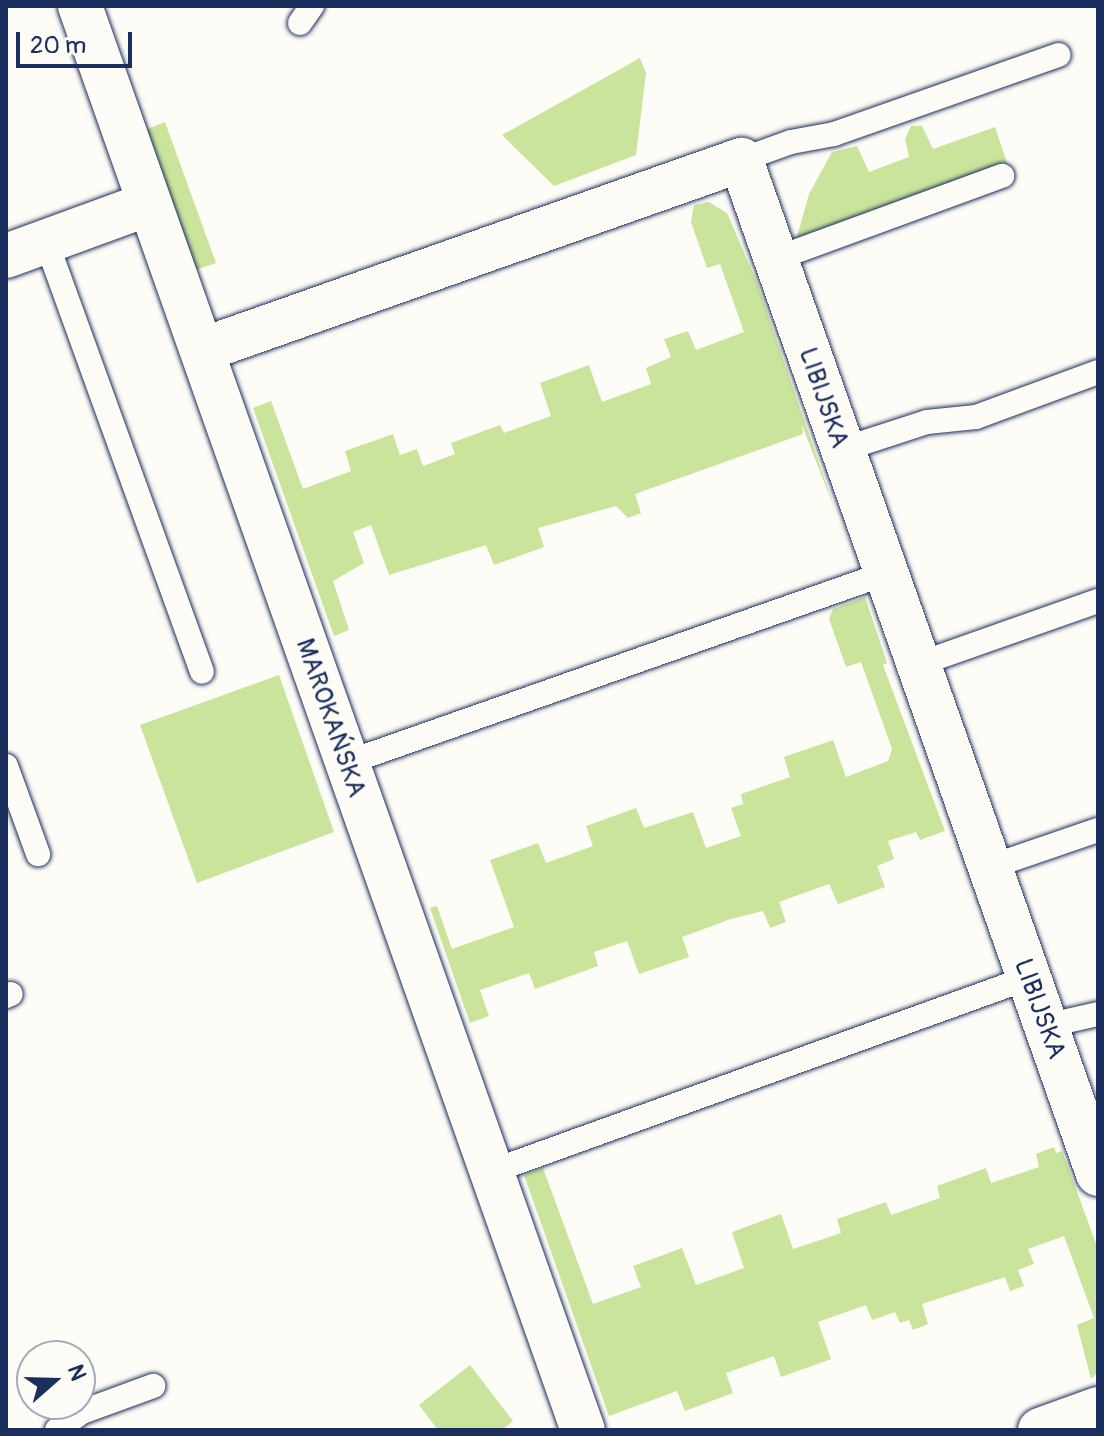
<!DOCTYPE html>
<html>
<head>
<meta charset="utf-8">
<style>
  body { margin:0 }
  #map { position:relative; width:1104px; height:1436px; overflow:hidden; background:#fdfcf7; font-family:Pangolin,sans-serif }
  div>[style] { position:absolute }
  .green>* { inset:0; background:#cae59b }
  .roads { filter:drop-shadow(0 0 2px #1b2f5e) drop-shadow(0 0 2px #1b2f5e) }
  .service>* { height:24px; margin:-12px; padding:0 12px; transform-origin:12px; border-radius:12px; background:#fdfcf7 }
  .minor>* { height:44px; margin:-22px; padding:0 22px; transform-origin:22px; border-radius:22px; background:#fdfcf7 }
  span { translate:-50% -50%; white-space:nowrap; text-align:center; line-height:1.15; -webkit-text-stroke:6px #fdfcf7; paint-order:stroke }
  .street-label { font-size:26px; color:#1b2f5e }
  .frame { position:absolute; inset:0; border:8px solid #1b2f5e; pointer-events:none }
  .north { position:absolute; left:16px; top:1340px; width:80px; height:80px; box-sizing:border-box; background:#fdfcf7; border:2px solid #a3aaba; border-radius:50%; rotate:70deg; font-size:22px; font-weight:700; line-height:32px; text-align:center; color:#1b2f5e }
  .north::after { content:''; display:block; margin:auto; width:28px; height:36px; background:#1b2f5e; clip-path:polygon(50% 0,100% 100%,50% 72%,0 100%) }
  .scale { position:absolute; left:16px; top:32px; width:116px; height:36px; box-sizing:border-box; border:4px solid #1b2f5e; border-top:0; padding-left:10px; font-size:24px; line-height:28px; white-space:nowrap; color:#1b2f5e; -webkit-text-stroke:6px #fdfcf7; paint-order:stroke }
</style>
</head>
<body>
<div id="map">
  <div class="green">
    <div style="clip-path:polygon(640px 58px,646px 73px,636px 155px,554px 186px,502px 135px)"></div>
    <div style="clip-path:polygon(165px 122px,216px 263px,195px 270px,145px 130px)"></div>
    <div style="clip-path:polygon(911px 126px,922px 126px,933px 149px,995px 127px,1007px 163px,796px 240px,809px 194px,832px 152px,857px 146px,869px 172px,909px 157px,905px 139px)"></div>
    <div style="clip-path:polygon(709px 202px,727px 213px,756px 280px,835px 510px,802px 425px,803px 434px,635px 494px,641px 513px,628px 518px,616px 506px,538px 528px,544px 547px,494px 565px,486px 545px,389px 575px,371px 525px,353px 532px,364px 563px,333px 581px,349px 630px,334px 636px,253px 408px,271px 401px,303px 489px,351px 471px,345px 451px,393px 434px,400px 455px,417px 449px,423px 466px,455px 454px,451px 443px,500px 425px,504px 433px,551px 416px,540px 383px,589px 365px,602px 402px,651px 384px,646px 368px,671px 357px,664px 339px,688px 331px,696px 350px,744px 332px,720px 264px,707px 268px,691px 222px,694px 205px)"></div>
    <div style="clip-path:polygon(865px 597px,887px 663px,883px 665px,945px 831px,920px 840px,916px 832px,888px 841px,894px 859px,877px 866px,885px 887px,838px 904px,829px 884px,779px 902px,786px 922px,770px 928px,763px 911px,731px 919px,682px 937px,689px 957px,639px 974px,627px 941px,594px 952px,598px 966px,535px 989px,529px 973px,480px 990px,489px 1016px,470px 1023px,430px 908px,437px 906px,452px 949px,514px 927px,490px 860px,538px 843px,546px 863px,593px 846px,586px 826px,636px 808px,644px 828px,693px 812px,706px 848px,741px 836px,731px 808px,743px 804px,741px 794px,790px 777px,784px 757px,833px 740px,846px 777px,888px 761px,892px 749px,861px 662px,846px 667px,829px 619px,833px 609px)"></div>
    <div style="clip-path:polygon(279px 675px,334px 832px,197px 883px,140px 725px)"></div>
    <div style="clip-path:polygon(1054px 1147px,1056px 1153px,1062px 1151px,1098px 1249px,1098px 1372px,1091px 1379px,1077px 1325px,1094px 1318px,1064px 1236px,1028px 1249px,1034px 1264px,1018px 1270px,1024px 1286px,1010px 1291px,1005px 1277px,922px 1304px,928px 1324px,913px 1330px,909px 1320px,900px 1323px,895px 1312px,872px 1320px,866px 1305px,818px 1322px,831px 1359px,781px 1377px,774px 1356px,726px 1373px,733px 1393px,685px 1411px,677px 1391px,609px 1416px,524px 1175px,543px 1168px,593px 1304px,641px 1287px,633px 1266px,682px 1248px,696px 1285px,744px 1268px,732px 1232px,781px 1214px,793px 1249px,841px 1233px,837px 1219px,886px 1202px,891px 1215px,940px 1198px,937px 1186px,986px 1168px,991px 1183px,1039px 1167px,1036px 1154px)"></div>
    <div style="clip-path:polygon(470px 1365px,513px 1421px,502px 1430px,438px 1430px,419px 1405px)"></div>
  </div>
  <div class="roads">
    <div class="service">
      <div style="left:300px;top:23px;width:21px;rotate:-55deg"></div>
      <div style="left:741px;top:160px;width:53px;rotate:-19.8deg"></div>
      <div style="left:791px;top:142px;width:44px;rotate:-10.5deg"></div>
      <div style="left:834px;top:134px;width:238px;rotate:-19.4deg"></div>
      <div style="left:46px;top:241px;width:458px;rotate:70.1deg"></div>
      <div style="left:775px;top:259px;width:242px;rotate:-20.1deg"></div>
      <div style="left:841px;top:450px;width:90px;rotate:-18deg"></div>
      <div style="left:927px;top:422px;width:49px;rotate:-5.8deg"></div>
      <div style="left:976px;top:417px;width:130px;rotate:-20.2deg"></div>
      <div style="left:916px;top:665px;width:193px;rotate:-19.4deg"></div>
      <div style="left:346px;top:763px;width:570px;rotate:-19.36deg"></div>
      <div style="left:6px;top:766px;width:94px;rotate:70deg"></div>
      <div style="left:987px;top:868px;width:117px;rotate:-18.9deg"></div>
      <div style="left:6px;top:996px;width:5px;rotate:-22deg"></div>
      <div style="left:1045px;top:1026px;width:54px;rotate:-12.8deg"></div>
      <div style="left:490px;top:1172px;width:572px;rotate:-19.83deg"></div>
      <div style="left:57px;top:1430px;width:31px;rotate:-36deg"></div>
      <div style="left:82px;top:1412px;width:76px;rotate:-20.1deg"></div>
    </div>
    <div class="minor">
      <div style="left:80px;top:6px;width:1510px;rotate:70.55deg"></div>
      <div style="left:6px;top:256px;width:151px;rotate:-20.1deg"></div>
      <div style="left:202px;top:350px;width:572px;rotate:-19.42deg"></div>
      <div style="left:741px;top:160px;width:1075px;rotate:70.6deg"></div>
      <div style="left:1040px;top:1430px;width:62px;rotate:-19.9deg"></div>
    </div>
  </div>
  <div class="street-label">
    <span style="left:823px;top:398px;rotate:71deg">LIBIJSKA</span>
    <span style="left:330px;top:718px;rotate:71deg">MAROKAŃSKA</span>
    <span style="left:1039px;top:1009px;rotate:70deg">LIBIJSKA</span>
  </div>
  <div class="frame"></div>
  <div class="north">N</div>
  <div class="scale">20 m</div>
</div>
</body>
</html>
